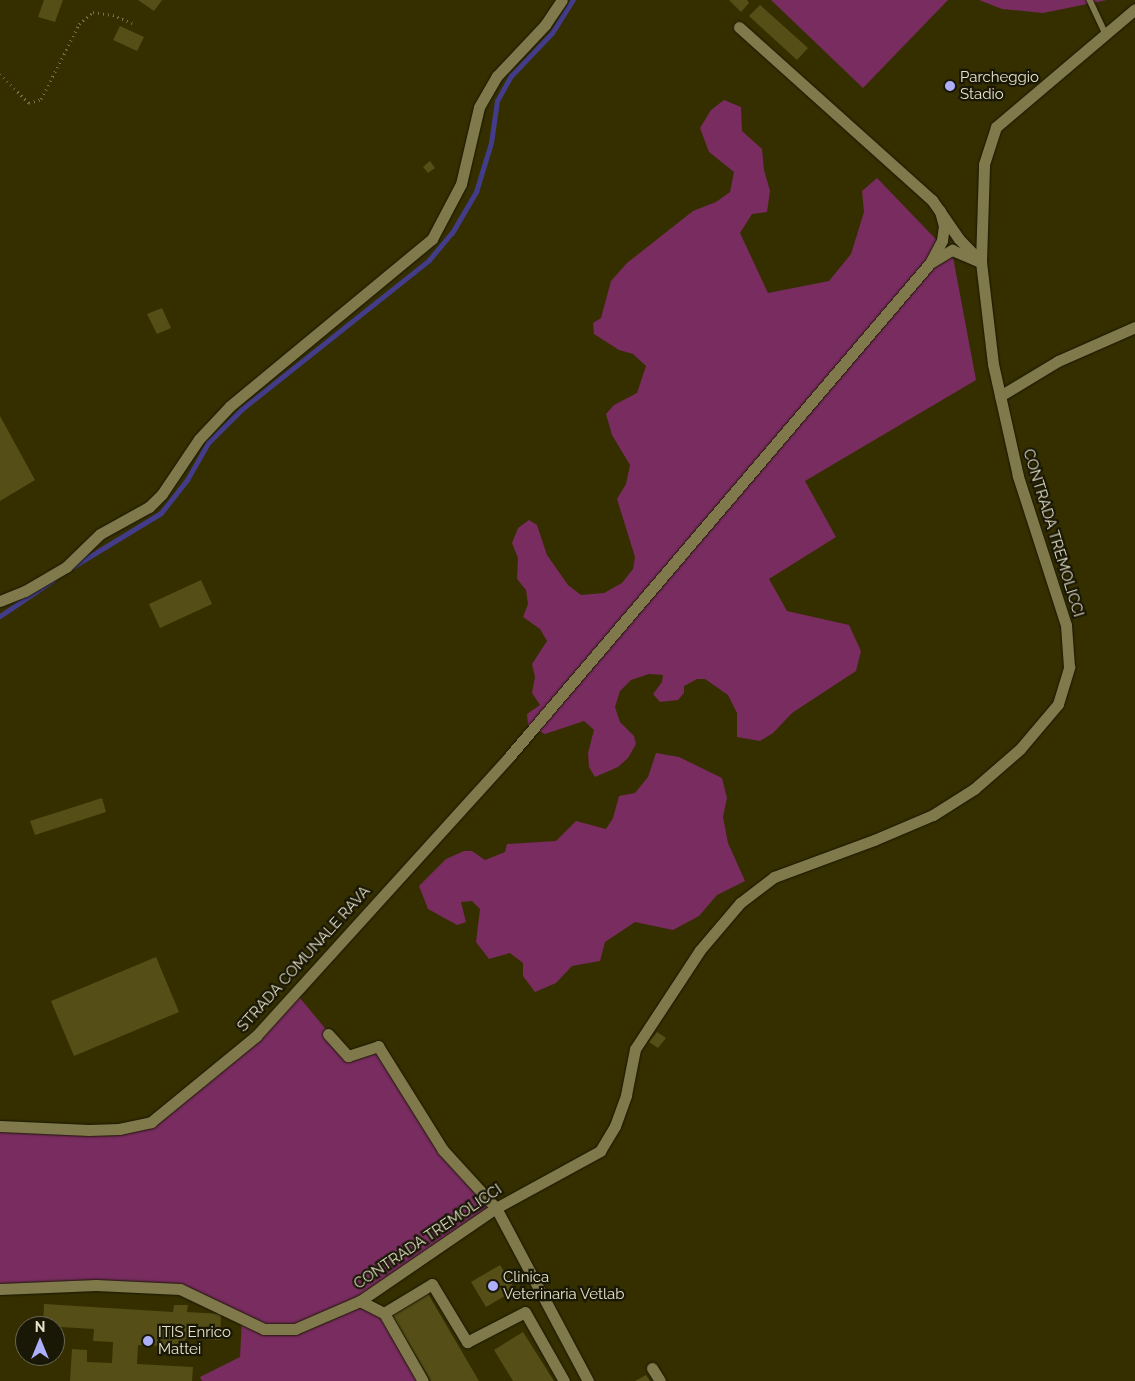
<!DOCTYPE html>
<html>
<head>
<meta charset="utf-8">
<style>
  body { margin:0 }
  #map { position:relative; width:1135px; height:1381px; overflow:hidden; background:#352f00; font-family:Raleway,sans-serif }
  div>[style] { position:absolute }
  .green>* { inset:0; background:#782c5f }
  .stream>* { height:4.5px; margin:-2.25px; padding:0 2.25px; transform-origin:2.25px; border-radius:2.25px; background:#423c8a }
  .building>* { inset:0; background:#554e16 }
  .path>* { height:2.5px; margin-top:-1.25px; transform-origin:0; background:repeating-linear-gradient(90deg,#757049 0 1px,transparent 0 5px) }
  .roads { filter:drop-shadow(0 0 1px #1a1701) drop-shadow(0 0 1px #1a1701) }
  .service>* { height:5.5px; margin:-2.75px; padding:0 2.75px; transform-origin:2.75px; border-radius:2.75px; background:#7f794b }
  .minor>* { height:11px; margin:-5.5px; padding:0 5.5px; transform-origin:5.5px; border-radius:5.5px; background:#7f794b }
  .dots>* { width:14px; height:14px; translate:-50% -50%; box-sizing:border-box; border:2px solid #191705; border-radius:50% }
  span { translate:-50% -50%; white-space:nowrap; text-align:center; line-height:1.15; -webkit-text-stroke:4.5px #191705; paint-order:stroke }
  .poi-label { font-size:15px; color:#e5e2ca }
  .left { translate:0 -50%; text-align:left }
  .street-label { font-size:15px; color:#e5e2ca }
  .north { position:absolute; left:15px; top:1316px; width:50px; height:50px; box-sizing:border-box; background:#191705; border:1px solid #6b6854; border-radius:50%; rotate:0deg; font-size:14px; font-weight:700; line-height:20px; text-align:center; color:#e5e2ca }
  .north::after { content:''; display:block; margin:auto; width:18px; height:22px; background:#adaffb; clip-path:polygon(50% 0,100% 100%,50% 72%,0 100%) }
</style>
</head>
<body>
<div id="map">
  <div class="green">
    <div style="clip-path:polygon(771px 0,948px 0,863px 88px)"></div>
    <div style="clip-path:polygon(979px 0,1107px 0,1043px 13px,1002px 9px)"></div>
    <div style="clip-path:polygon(724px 100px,741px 107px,742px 131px,762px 149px,764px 170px,770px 191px,767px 212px,752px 214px,740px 233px,768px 293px,829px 281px,851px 254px,864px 212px,862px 191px,877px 178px,953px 257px,976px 380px,805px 481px,836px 537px,769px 579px,787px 611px,849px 625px,861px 651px,856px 671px,792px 713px,773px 733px,760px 741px,737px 737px,737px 713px,728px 695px,705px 679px,697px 679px,684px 686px,684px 693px,678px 700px,660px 702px,653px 694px,662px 682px,663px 675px,649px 674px,631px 680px,620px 691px,615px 707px,620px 722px,634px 736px,636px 744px,628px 758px,618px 767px,595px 777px,589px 767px,588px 753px,594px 730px,584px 721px,545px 734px,528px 725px,527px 714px,540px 705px,532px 693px,535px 677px,532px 664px,547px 641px,540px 629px,523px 617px,528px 604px,526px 590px,517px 579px,518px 558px,512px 543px,518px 528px,529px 520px,537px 525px,547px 555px,568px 585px,581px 595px,604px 593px,622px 583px,633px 569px,635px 557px,617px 499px,626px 484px,630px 465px,612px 435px,606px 414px,614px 405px,637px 393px,646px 366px,633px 354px,619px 350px,594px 334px,593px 323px,601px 318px,611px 281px,627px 263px,693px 211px,716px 202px,730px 192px,734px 172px,709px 152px,700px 128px,711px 110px)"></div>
    <div style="clip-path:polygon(656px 753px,679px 757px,722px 778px,727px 798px,723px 817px,728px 843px,745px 881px,717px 895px,699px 916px,673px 930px,635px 922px,605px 942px,600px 961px,572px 966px,556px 983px,535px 992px,523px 976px,523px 963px,510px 953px,489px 959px,476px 942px,480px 909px,472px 901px,461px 902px,466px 922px,457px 925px,428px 909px,419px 886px,446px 859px,464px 851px,472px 851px,485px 860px,505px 852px,507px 844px,556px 841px,576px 821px,606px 829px,613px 818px,619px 796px,635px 793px,648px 777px)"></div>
    <div style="clip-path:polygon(295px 992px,348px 1056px,378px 1046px,443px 1150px,496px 1208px,360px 1301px,384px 1313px,423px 1381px,202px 1381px,200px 1377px,240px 1357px,242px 1318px,180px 1289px,0 1289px,0 1126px,36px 1129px,151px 1122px,183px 1097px)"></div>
  </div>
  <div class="stream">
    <div style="left:71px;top:568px;width:105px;rotate:-31.4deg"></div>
    <div style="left:161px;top:513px;width:42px;rotate:-51.8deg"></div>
    <div style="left:187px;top:480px;width:43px;rotate:-60.4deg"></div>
    <div style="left:208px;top:443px;width:48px;rotate:-45deg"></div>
    <div style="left:242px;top:409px;width:239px;rotate:-38.5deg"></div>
    <div style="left:429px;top:260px;width:35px;rotate:-50deg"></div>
    <div style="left:452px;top:233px;width:48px;rotate:-59.7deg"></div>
    <div style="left:476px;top:192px;width:51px;rotate:-73deg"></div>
    <div style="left:491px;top:143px;width:42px;rotate:-81.9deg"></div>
    <div style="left:497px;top:101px;width:29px;rotate:-61deg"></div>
    <div style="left:511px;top:76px;width:59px;rotate:-46.4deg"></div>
    <div style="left:552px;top:33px;width:39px;rotate:-58deg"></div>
    <div style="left:0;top:616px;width:63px;rotate:-33.9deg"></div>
  </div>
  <div class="building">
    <div style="clip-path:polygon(44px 0,63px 0,55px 22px,38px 17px)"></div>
    <div style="clip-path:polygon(138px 0,162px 0,154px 11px)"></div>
    <div style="clip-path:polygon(729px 0,747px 0,749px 3px,741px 12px)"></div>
    <div style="clip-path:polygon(760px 5px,808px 48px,797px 60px,749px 16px)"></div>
    <div style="clip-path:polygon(120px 26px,144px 37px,137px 51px,113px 40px)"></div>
    <div style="clip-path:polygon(430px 161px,435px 168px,428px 173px,423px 167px)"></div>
    <div style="clip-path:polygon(162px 308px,171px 328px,157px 334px,147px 314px)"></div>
    <div style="clip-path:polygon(0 416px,35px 480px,0 501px)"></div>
    <div style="clip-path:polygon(201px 580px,212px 604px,160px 628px,149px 604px)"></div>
    <div style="clip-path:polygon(102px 798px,106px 812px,35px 835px,30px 821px)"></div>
    <div style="clip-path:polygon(156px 957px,179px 1012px,74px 1056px,51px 1001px)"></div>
    <div style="clip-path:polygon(657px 1032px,666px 1038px,658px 1048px,649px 1042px)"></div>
    <div style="clip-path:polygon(500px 1265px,515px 1290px,486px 1307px,471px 1282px)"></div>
    <div style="clip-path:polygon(427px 1292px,479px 1381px,431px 1381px,391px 1314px)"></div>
    <div style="clip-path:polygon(44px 1304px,173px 1312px,174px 1305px,188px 1305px,187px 1312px,221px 1314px,220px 1340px,185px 1339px,185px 1347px,138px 1345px,137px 1364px,193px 1367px,192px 1381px,70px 1381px,72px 1349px,87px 1350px,87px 1362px,112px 1363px,113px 1342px,93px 1341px,94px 1329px,43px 1326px)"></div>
    <div style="clip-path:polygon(523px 1332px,554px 1381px,513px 1381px,494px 1350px)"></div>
    <div style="clip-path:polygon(646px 1375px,650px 1381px,635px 1381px)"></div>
  </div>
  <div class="path">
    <div style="left:0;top:74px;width:41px;rotate:45deg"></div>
    <div style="left:29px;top:103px;width:13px;rotate:-18deg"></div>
    <div style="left:41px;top:99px;width:84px;rotate:-63.1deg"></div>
    <div style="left:79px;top:24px;width:18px;rotate:-41deg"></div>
    <div style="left:93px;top:12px;width:20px;rotate:9deg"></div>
    <div style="left:113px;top:15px;width:21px;rotate:23deg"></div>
  </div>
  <div class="roads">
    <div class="service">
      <div style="left:1090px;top:0;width:38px;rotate:65deg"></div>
    </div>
    <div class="minor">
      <div style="left:739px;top:27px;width:259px;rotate:41.9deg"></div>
      <div style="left:932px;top:200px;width:47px;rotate:55.3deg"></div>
      <div style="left:959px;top:239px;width:32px;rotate:46deg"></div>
      <div style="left:930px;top:263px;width:26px;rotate:-31deg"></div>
      <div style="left:952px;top:250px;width:28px;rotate:23deg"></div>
      <div style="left:1000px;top:396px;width:68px;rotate:-31.1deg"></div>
      <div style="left:1058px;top:361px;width:84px;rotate:-23.8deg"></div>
      <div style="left:0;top:601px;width:27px;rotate:-22deg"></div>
      <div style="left:25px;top:591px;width:48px;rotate:-30.3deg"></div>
      <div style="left:66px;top:567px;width:47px;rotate:-44.1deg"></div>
      <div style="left:100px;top:534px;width:56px;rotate:-28.9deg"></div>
      <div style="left:149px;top:507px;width:18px;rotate:-45deg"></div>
      <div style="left:162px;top:494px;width:66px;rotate:-56.1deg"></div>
      <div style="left:199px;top:439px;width:45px;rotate:-46.8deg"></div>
      <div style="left:230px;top:406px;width:262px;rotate:-39.6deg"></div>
      <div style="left:432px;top:239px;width:62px;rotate:-62.2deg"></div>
      <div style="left:461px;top:184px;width:79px;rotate:-76.8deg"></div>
      <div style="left:479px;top:107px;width:36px;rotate:-60deg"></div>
      <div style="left:497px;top:76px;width:70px;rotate:-46.7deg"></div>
      <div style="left:545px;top:25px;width:30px;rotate:-56deg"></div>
      <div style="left:328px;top:1034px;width:30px;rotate:48deg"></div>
      <div style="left:348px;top:1056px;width:32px;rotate:-18deg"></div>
      <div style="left:378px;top:1046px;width:123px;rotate:58deg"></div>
      <div style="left:443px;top:1150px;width:79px;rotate:47.6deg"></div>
      <div style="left:496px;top:1208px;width:196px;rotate:62deg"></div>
      <div style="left:0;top:1126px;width:89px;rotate:2.6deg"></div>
      <div style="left:89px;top:1130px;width:30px;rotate:-2deg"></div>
      <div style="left:119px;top:1129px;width:33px;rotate:-12deg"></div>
      <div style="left:151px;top:1122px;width:136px;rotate:-39.3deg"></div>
      <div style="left:256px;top:1036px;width:375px;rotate:-47.8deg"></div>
      <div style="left:508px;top:758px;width:650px;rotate:-49.55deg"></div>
      <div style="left:930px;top:263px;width:26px;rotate:-62deg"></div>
      <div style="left:942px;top:240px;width:14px;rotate:-82deg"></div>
      <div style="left:944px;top:226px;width:16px;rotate:-105deg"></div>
      <div style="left:0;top:1289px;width:96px;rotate:-2.4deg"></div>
      <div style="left:96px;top:1285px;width:84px;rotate:2.7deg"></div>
      <div style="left:180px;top:1289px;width:93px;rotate:25.5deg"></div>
      <div style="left:264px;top:1329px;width:31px"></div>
      <div style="left:295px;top:1329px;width:71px;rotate:-23.3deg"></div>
      <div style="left:360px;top:1301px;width:165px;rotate:-34.4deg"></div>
      <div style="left:496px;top:1208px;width:119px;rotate:-28.7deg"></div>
      <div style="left:600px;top:1151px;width:29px;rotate:-59deg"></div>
      <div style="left:615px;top:1126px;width:33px;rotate:-70deg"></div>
      <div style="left:626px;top:1095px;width:47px;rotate:-78.9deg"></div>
      <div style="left:635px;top:1049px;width:118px;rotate:-56.7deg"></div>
      <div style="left:700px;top:950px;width:62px;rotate:-49.6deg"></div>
      <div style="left:740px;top:903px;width:43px;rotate:-37.4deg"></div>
      <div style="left:774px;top:877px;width:107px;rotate:-20.3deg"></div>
      <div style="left:874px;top:840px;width:64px;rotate:-23deg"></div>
      <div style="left:933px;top:815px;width:49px;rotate:-32.4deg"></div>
      <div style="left:974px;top:789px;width:61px;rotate:-41deg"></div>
      <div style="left:1020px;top:749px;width:59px;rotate:-49.8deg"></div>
      <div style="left:1058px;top:704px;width:39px;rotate:-73deg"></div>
      <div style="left:1069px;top:667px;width:42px;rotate:-94.1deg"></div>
      <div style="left:1066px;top:625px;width:157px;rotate:-107.9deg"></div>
      <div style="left:1018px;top:476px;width:115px;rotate:-102.6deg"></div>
      <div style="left:993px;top:364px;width:103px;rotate:-96.7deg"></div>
      <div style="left:981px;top:262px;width:98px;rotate:-88.2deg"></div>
      <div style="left:984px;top:164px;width:39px;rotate:-72deg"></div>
      <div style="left:996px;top:127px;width:182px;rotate:-40.3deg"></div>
      <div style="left:360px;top:1301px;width:27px;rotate:27deg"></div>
      <div style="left:384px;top:1313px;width:78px;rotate:60.2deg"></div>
      <div style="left:384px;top:1313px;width:56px;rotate:-31.1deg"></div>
      <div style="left:432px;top:1284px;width:68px;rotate:58.9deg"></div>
      <div style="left:467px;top:1342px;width:65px;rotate:-27.3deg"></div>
      <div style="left:525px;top:1312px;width:79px;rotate:60.5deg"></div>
      <div style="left:652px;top:1368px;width:15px;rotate:58deg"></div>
    </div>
  </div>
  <div class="dots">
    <div style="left:950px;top:86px;background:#adaffb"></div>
    <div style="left:493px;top:1286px;background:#adaffb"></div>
    <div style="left:148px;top:1341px;background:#adaffb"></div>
  </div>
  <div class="poi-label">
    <span class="left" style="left:960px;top:86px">Parcheggio<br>Stadio</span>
    <span class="left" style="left:503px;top:1286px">Clinica<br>Veterinaria Vetlab</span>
    <span class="left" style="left:158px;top:1341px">ITIS Enrico<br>Mattei</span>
  </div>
  <div class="street-label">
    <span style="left:1053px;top:533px;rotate:73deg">CONTRADA TREMOLICCI</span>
    <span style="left:304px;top:959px;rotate:-48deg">STRADA COMUNALE RAVA</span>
    <span style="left:428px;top:1237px;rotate:-34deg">CONTRADA TREMOLICCI</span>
  </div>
  <div class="north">N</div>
</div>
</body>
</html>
